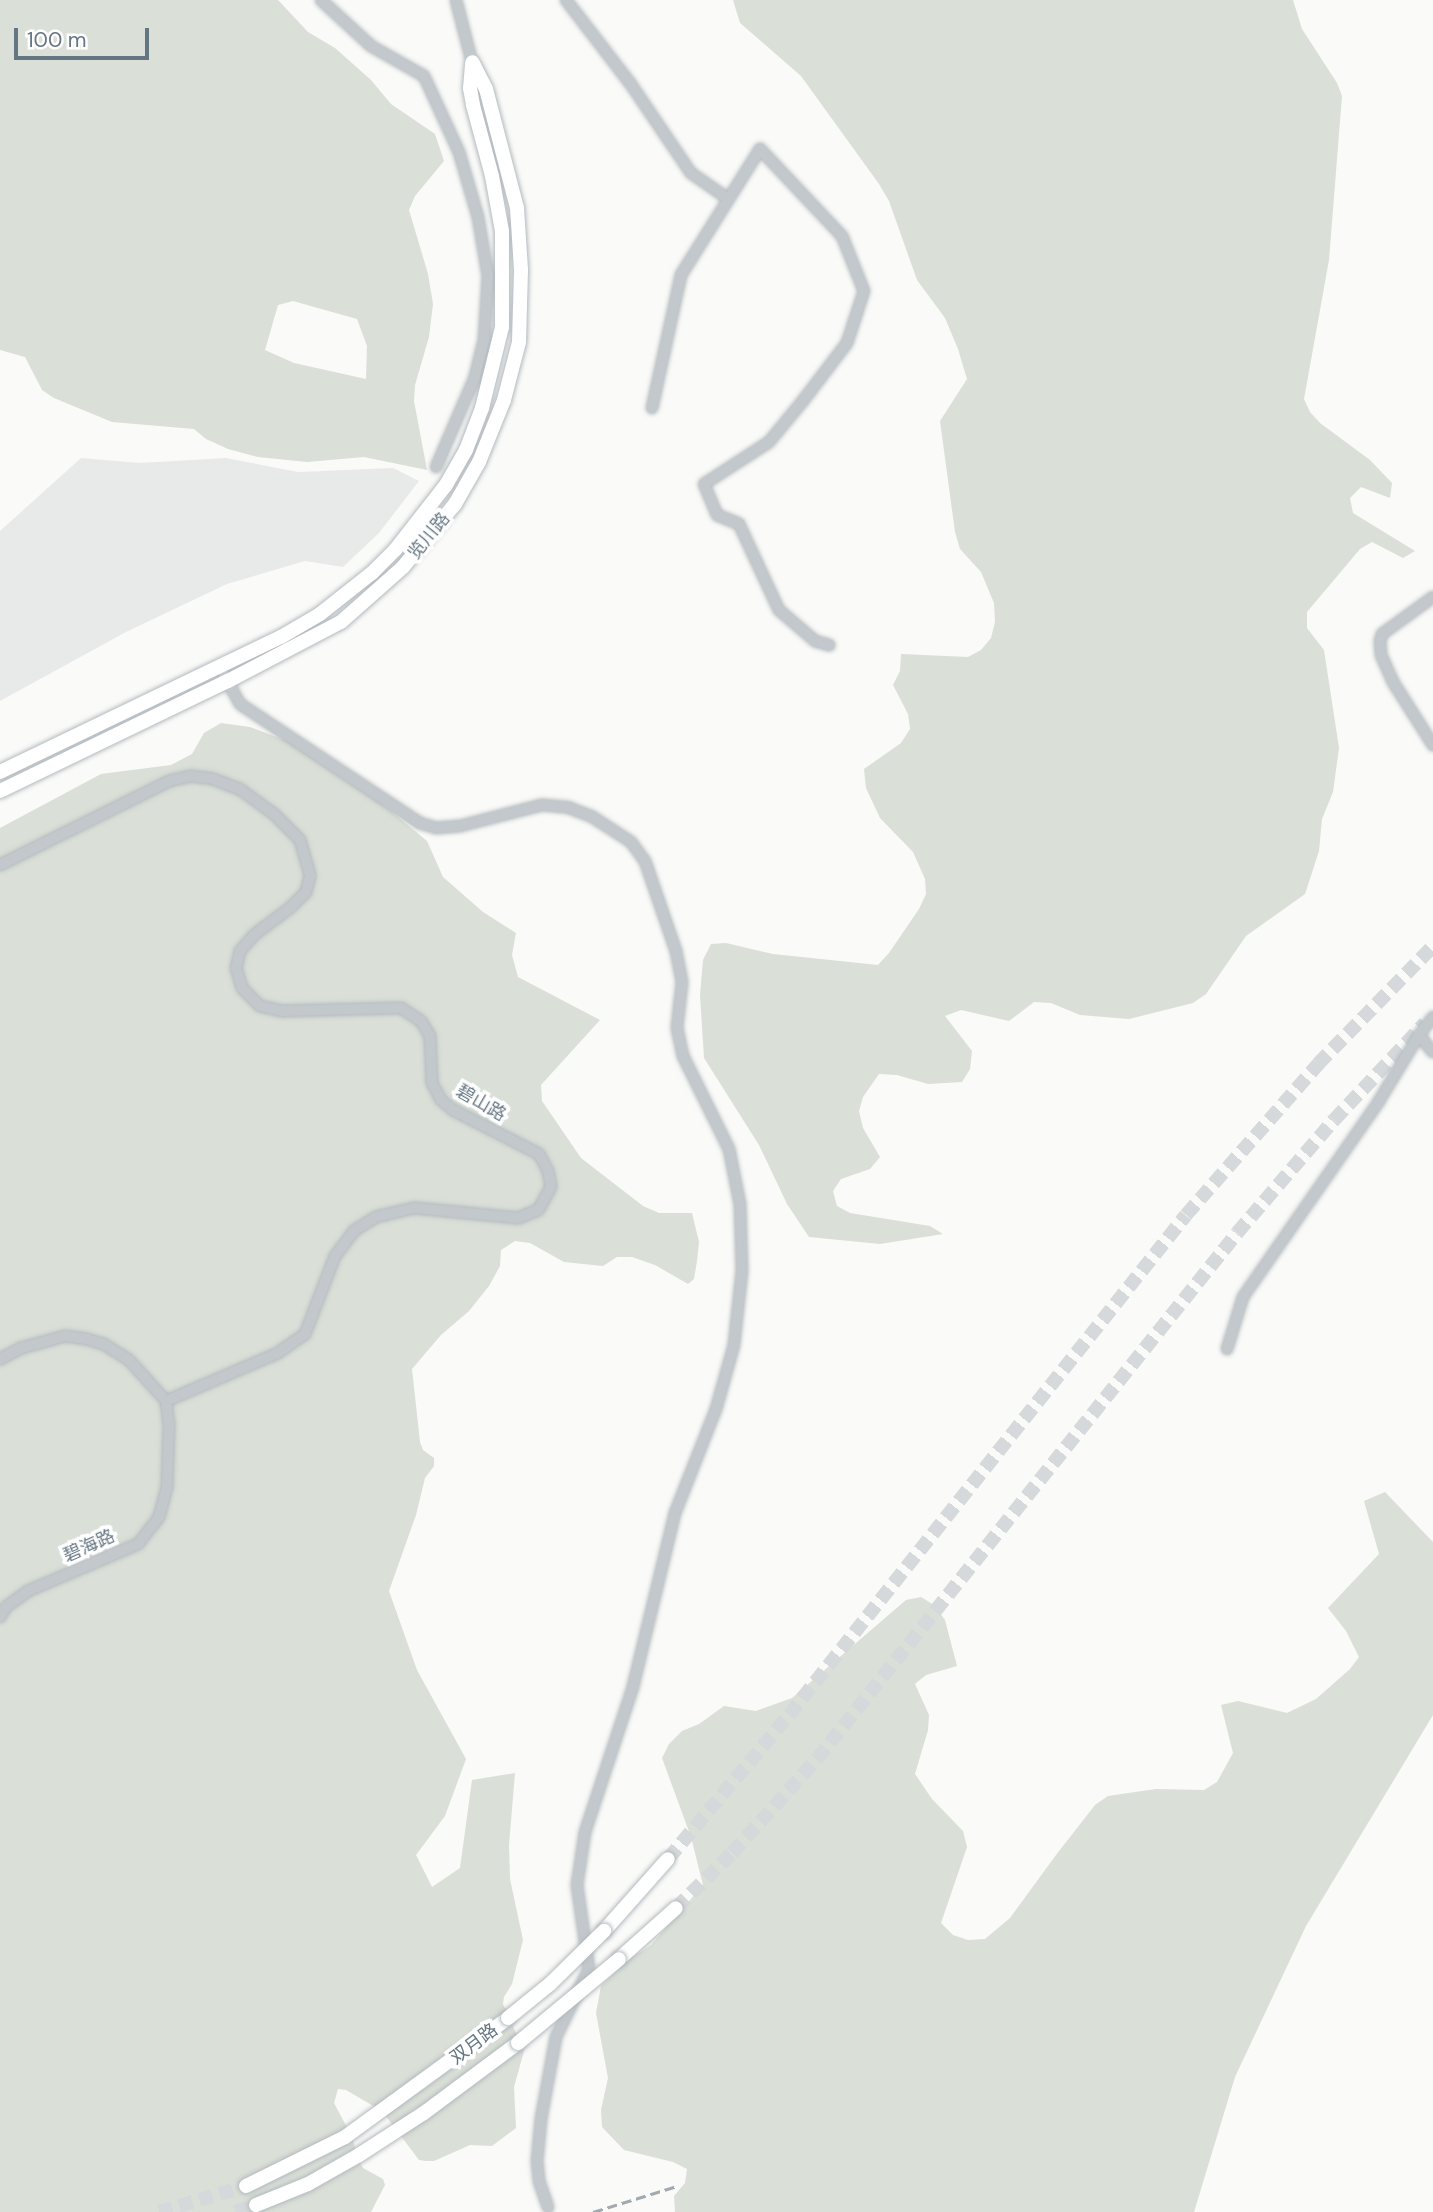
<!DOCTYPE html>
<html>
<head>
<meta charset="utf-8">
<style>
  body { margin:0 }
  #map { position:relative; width:1433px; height:2212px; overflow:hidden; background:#fafaf8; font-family:"DM Sans","Noto Sans SC",sans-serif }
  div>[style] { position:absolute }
  .built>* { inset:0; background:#e8e9e9 }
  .green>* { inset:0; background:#dadfd7 }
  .secondary-tunnel>* { height:14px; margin-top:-7px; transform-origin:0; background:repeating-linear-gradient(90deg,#d5d9db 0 14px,transparent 0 21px) }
  .roads { filter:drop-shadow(0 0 2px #b3babf) drop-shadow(0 0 2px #b3babf) }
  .street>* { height:10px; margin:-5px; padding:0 5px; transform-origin:5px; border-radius:5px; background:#c3c8cc }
  .secondary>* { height:14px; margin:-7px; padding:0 7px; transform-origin:7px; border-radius:7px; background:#fff }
  .rail>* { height:2.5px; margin-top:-1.25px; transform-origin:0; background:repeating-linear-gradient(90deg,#a2aab0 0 10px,transparent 0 15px) }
  .bridges { filter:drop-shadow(0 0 2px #b3babf) drop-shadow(0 0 2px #b3babf) }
  .secondary-bridge>* { height:14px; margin:-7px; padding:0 7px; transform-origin:7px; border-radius:7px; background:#fff }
  span { translate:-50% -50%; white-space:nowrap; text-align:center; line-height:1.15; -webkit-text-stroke:7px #fff; paint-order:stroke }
  .street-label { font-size:18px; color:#657683 }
  .scale { position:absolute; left:14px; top:28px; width:135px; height:32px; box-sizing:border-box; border:4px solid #657683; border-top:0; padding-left:9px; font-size:21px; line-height:24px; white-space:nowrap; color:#657683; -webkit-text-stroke:5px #fff; paint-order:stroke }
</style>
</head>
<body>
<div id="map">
  <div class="built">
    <div style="clip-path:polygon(81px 458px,140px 463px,226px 458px,298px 472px,393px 468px,419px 481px,379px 533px,343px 567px,305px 561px,227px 584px,126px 632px,0 701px,0 531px)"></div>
  </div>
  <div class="green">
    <div style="clip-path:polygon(evenodd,0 0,278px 0,308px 32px,335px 48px,371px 80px,391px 104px,435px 134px,444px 161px,415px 196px,409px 210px,428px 274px,433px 304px,429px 337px,415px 385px,414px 401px,427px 470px,364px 457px,307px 462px,258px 457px,228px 449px,206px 439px,194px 429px,112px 422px,54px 398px,42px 390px,25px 357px,0 350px,0 0,293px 301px,357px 319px,367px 346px,366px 379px,294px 363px,265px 350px,278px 305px,293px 301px)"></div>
    <div style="clip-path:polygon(733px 0,1293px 0,1302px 29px,1337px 83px,1342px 96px,1329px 260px,1304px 399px,1310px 412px,1320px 423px,1370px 460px,1392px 483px,1390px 498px,1361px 487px,1350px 498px,1353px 513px,1415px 551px,1403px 558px,1372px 542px,1360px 549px,1307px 612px,1307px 628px,1324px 650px,1339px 748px,1333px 792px,1322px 819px,1319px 851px,1305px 894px,1246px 936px,1206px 994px,1193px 1003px,1129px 1019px,1080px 1015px,1051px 1003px,1034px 1002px,1009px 1021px,961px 1010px,945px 1016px,972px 1051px,970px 1069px,962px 1082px,928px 1084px,897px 1075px,879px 1074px,863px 1097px,859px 1111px,863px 1128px,880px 1157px,870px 1169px,841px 1179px,833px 1191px,837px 1206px,850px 1213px,930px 1226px,943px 1234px,880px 1244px,809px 1237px,787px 1204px,759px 1145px,704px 1058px,700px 995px,703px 960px,711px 944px,726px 943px,773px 954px,878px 965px,889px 953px,919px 909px,926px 894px,925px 879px,913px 852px,880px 818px,866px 788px,864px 769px,901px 743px,910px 729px,908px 714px,893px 685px,900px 671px,901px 654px,968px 657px,981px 650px,991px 638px,995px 622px,994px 603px,981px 572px,960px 549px,955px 532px,940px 421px,967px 379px,958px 349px,945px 318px,917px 280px,889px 201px,879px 184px,801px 76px,740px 23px)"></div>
    <div style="clip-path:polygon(221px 723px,250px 727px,290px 742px,363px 788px,427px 841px,443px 877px,483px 912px,516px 933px,512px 955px,518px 977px,600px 1020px,541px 1085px,542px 1101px,581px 1158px,643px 1206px,659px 1213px,692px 1213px,699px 1242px,697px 1261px,694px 1279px,688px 1284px,655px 1265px,632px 1257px,617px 1257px,603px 1266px,564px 1262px,530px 1243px,515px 1241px,501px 1250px,500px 1266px,489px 1286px,469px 1311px,441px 1335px,412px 1369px,420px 1442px,423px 1450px,434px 1458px,434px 1466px,425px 1478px,416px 1515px,389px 1591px,417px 1670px,466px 1759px,445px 1816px,416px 1855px,432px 1887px,460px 1868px,472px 1780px,515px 1773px,509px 1845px,510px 1879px,523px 1940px,512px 1984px,504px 1997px,503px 2004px,524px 2051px,514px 2087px,516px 2128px,492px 2146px,470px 2145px,434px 2161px,426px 2161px,419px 2160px,382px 2111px,346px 2090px,338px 2089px,334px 2103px,352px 2137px,359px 2161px,363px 2168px,383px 2179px,385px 2185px,371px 2212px,0 2212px,0 828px,101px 774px,171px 765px,192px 754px,204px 733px)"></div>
    <div style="clip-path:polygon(1385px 1492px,1433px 1542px,1433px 1715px,1306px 1926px,1235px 2077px,1194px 2212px,675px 2212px,674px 2196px,685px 2183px,687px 2169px,673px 2162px,624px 2150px,602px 2127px,601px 2110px,608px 2078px,596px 2013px,601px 1986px,625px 1962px,651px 1945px,703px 1885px,691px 1837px,662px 1758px,669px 1744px,682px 1731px,699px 1724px,724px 1706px,756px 1711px,792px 1698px,906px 1600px,921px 1597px,934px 1605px,945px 1620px,957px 1666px,926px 1675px,915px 1684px,929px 1715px,928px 1730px,915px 1774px,932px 1799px,963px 1831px,967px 1847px,941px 1923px,953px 1935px,968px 1940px,985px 1939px,1010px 1918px,1056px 1855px,1095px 1805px,1108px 1796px,1156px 1789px,1204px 1790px,1217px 1782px,1233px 1753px,1221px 1705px,1238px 1701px,1287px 1713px,1316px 1699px,1350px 1669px,1359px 1657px,1346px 1631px,1328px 1608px,1379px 1554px,1364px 1501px)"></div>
  </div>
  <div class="secondary-tunnel">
    <div style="left:668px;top:1859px;width:188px;rotate:-50deg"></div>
    <div style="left:789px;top:1715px;width:638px;rotate:-51.55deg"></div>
    <div style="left:1186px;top:1215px;width:201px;rotate:-48.8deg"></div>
    <div style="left:1318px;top:1064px;width:165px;rotate:-45.7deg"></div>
    <div style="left:676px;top:1908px;width:78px;rotate:-44.5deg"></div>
    <div style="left:732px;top:1853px;width:127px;rotate:-47.9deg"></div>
    <div style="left:817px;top:1759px;width:673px;rotate:-51.39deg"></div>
    <div style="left:1237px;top:1233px;width:149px;rotate:-49.4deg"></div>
    <div style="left:1334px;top:1120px;width:133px;rotate:-46.8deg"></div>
    <div style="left:159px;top:2212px;width:91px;rotate:-16.6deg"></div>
    <div style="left:235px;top:2212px;width:22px;rotate:-18deg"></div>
  </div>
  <div class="roads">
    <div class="street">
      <div style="left:321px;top:0;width:68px;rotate:42.6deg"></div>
      <div style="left:371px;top:46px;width:61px;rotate:29.5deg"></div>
      <div style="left:424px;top:76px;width:84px;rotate:65.3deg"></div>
      <div style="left:459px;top:152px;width:68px;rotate:73.7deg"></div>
      <div style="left:478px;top:217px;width:60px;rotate:80.4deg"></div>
      <div style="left:488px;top:276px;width:64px;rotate:93.6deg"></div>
      <div style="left:484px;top:340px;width:38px;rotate:104deg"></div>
      <div style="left:475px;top:377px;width:98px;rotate:113.4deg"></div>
      <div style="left:456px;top:0;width:64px;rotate:75.5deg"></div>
      <div style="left:566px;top:0;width:105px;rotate:52.4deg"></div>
      <div style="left:630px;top:83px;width:109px;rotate:55.9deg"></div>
      <div style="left:691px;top:173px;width:44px;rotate:34.8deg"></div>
      <div style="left:652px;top:408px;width:136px;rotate:-77.7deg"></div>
      <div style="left:681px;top:275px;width:149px;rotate:-57.9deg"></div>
      <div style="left:760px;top:149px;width:120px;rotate:46.7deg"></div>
      <div style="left:842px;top:236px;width:59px;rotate:68.2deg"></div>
      <div style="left:864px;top:291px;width:55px;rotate:108.1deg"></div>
      <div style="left:847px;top:343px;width:74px;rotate:127.3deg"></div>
      <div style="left:802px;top:402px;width:52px;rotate:129.5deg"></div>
      <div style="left:769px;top:442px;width:77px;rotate:147.1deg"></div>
      <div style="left:704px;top:484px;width:34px;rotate:67deg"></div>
      <div style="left:717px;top:515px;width:24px;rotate:22deg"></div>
      <div style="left:739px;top:524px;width:95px;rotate:65.1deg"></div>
      <div style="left:779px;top:610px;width:48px;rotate:40.7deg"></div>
      <div style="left:815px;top:641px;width:15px;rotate:16deg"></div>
      <div style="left:1433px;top:597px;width:63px;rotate:144deg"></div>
      <div style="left:1382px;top:634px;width:7px;rotate:106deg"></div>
      <div style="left:1380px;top:641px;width:14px;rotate:86deg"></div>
      <div style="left:1381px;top:655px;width:30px;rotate:66deg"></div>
      <div style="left:1393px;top:682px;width:75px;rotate:57.6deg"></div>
      <div style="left:224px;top:675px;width:33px;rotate:61deg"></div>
      <div style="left:240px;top:704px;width:216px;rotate:33.5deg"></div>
      <div style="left:420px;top:823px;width:17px;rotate:17deg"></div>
      <div style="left:436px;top:828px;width:24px;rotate:-5deg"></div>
      <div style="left:460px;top:826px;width:85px;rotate:-14.4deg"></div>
      <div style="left:542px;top:805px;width:25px;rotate:5deg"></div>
      <div style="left:567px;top:807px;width:26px;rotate:21deg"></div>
      <div style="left:591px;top:816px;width:48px;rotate:33deg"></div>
      <div style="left:631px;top:842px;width:24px;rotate:54deg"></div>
      <div style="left:645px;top:861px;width:95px;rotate:71deg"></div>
      <div style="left:676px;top:951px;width:32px;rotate:79deg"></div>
      <div style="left:682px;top:982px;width:46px;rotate:96.2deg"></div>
      <div style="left:677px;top:1028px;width:29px;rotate:78deg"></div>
      <div style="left:683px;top:1056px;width:104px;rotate:63.7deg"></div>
      <div style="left:729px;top:1149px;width:56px;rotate:78.7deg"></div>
      <div style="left:740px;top:1204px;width:67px;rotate:88.3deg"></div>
      <div style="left:742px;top:1271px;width:74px;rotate:96.2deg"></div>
      <div style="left:734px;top:1345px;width:66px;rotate:105.7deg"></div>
      <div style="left:716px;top:1409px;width:112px;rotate:111.5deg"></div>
      <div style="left:675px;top:1513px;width:179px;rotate:103.6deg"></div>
      <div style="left:633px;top:1687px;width:153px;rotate:108.3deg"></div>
      <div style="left:585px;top:1832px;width:54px;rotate:98.6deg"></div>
      <div style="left:577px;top:1885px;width:85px;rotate:81.9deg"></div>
      <div style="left:589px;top:1969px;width:76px;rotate:115.9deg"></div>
      <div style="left:556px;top:2037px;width:83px;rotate:100.4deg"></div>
      <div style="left:541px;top:2119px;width:42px;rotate:95.4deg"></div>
      <div style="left:537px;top:2161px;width:20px;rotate:84deg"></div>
      <div style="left:539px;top:2181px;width:28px;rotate:71deg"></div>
      <div style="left:0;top:865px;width:189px;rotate:-26.4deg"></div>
      <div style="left:169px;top:781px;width:22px;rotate:-13deg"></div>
      <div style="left:190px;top:776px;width:23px;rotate:7deg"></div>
      <div style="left:213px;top:779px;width:30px;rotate:21deg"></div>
      <div style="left:241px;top:790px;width:39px;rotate:36deg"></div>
      <div style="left:273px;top:813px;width:38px;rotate:45deg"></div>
      <div style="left:300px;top:840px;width:37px;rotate:74deg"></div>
      <div style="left:310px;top:876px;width:16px;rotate:104deg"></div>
      <div style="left:306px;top:892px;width:21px;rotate:135deg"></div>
      <div style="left:291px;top:907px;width:46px;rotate:142.9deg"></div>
      <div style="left:254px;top:935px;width:21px;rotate:131deg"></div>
      <div style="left:240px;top:951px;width:17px;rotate:103deg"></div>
      <div style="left:236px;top:968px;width:21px;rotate:73deg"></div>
      <div style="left:242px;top:988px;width:25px;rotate:45deg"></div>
      <div style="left:260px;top:1006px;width:23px;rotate:13deg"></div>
      <div style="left:282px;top:1011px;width:119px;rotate:-1.4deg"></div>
      <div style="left:401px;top:1008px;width:24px;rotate:33deg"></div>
      <div style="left:421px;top:1021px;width:17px;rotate:59deg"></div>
      <div style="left:430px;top:1036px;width:47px;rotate:87.6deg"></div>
      <div style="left:432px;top:1083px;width:19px;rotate:62deg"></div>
      <div style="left:441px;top:1100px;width:16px;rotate:40deg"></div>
      <div style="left:453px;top:1110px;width:97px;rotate:27.1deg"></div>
      <div style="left:539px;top:1154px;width:19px;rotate:62deg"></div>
      <div style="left:548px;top:1171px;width:16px;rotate:79deg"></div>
      <div style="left:551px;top:1187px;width:26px;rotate:119deg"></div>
      <div style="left:538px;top:1210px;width:22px;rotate:158deg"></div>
      <div style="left:518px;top:1218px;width:104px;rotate:-174.5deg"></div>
      <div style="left:414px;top:1208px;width:39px;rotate:167deg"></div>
      <div style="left:376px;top:1217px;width:26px;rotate:148deg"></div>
      <div style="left:354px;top:1231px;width:31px;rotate:127deg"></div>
      <div style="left:335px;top:1256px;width:84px;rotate:111deg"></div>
      <div style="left:305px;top:1334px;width:33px;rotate:145deg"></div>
      <div style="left:278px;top:1353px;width:122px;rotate:156.8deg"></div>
      <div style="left:166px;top:1401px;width:55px;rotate:-132.1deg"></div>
      <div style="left:129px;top:1360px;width:31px;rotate:-148deg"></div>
      <div style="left:103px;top:1344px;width:17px;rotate:-163deg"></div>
      <div style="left:87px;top:1339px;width:22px;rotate:-172deg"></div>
      <div style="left:65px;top:1336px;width:46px;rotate:164.7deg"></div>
      <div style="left:21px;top:1348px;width:24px;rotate:152deg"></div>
      <div style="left:1433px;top:1017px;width:23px;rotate:128deg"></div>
      <div style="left:1419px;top:1035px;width:22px;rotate:51deg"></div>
      <div style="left:1227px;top:1349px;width:54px;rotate:-72.9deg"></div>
      <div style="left:1243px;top:1297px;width:239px;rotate:-55.2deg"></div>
      <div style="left:1379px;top:1101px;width:77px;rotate:-58.8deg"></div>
      <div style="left:0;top:1617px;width:12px;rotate:-59deg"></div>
      <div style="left:6px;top:1607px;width:27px;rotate:-36deg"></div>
      <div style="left:28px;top:1591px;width:120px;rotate:-23.1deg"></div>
      <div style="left:138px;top:1544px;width:34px;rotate:-52deg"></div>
      <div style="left:159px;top:1517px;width:31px;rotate:-75deg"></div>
      <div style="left:167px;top:1487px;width:62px;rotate:-88.2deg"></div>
      <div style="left:169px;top:1425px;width:24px;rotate:-97deg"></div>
    </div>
    <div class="secondary">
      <div style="left:0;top:772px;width:312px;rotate:-25.7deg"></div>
      <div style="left:281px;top:637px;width:45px;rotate:-30.5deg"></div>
      <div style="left:320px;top:614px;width:66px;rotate:-38.3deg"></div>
      <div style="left:372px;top:573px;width:33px;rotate:-45deg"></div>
      <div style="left:395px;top:550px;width:83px;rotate:-51.9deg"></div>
      <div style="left:446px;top:485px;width:40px;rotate:-60.3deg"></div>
      <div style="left:466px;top:450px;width:45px;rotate:-69.1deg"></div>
      <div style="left:482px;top:408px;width:83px;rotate:-76.1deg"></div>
      <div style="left:502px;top:327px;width:96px;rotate:-90deg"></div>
      <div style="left:502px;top:231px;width:56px;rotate:-100.3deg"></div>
      <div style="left:492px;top:176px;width:73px;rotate:-105deg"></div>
      <div style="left:473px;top:105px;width:17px;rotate:-100deg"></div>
      <div style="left:470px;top:88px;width:24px;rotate:-85deg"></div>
      <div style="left:0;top:791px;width:253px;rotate:-25.8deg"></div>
      <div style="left:228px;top:681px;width:127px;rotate:-27.6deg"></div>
      <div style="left:341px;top:622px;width:83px;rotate:-41.6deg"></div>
      <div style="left:403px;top:567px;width:82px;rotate:-50.5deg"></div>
      <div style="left:455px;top:504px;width:48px;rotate:-60.3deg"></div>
      <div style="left:479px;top:462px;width:67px;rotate:-68deg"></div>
      <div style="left:504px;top:400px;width:60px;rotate:-75.5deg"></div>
      <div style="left:519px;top:342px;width:72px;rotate:-88.4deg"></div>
      <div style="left:521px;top:270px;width:62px;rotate:-93.7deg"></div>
      <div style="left:517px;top:208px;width:123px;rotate:-104.6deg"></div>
      <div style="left:486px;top:89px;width:30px;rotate:-117deg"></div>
      <div style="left:604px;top:1931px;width:96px;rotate:-48.4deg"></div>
      <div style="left:619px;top:1959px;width:76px;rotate:-41.8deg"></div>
      <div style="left:246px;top:2186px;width:110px;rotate:-26.3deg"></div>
      <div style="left:345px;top:2137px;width:202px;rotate:-36.1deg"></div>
      <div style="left:256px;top:2205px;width:56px;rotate:-22deg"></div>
      <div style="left:308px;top:2184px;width:59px;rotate:-29.6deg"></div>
      <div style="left:359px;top:2155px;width:77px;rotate:-32.9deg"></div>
      <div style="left:424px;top:2113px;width:117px;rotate:-36.7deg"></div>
    </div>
  </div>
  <div class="rail">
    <div style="left:593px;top:2212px;width:88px;rotate:-17.2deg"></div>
  </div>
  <div class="bridges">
    <div class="secondary-bridge">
      <div style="left:508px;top:2018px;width:54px;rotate:-39deg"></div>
      <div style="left:550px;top:1984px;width:76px;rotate:-44.5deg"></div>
      <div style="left:518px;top:2043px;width:131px;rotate:-39.7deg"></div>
    </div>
  </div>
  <div class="street-label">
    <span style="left:429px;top:536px;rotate:-51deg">览川路</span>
    <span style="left:481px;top:1103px;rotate:30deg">碧山路</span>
    <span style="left:89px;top:1546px;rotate:-24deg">碧海路</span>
    <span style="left:474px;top:2044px;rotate:-37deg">双月路</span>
  </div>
  <div class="scale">100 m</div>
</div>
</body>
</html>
